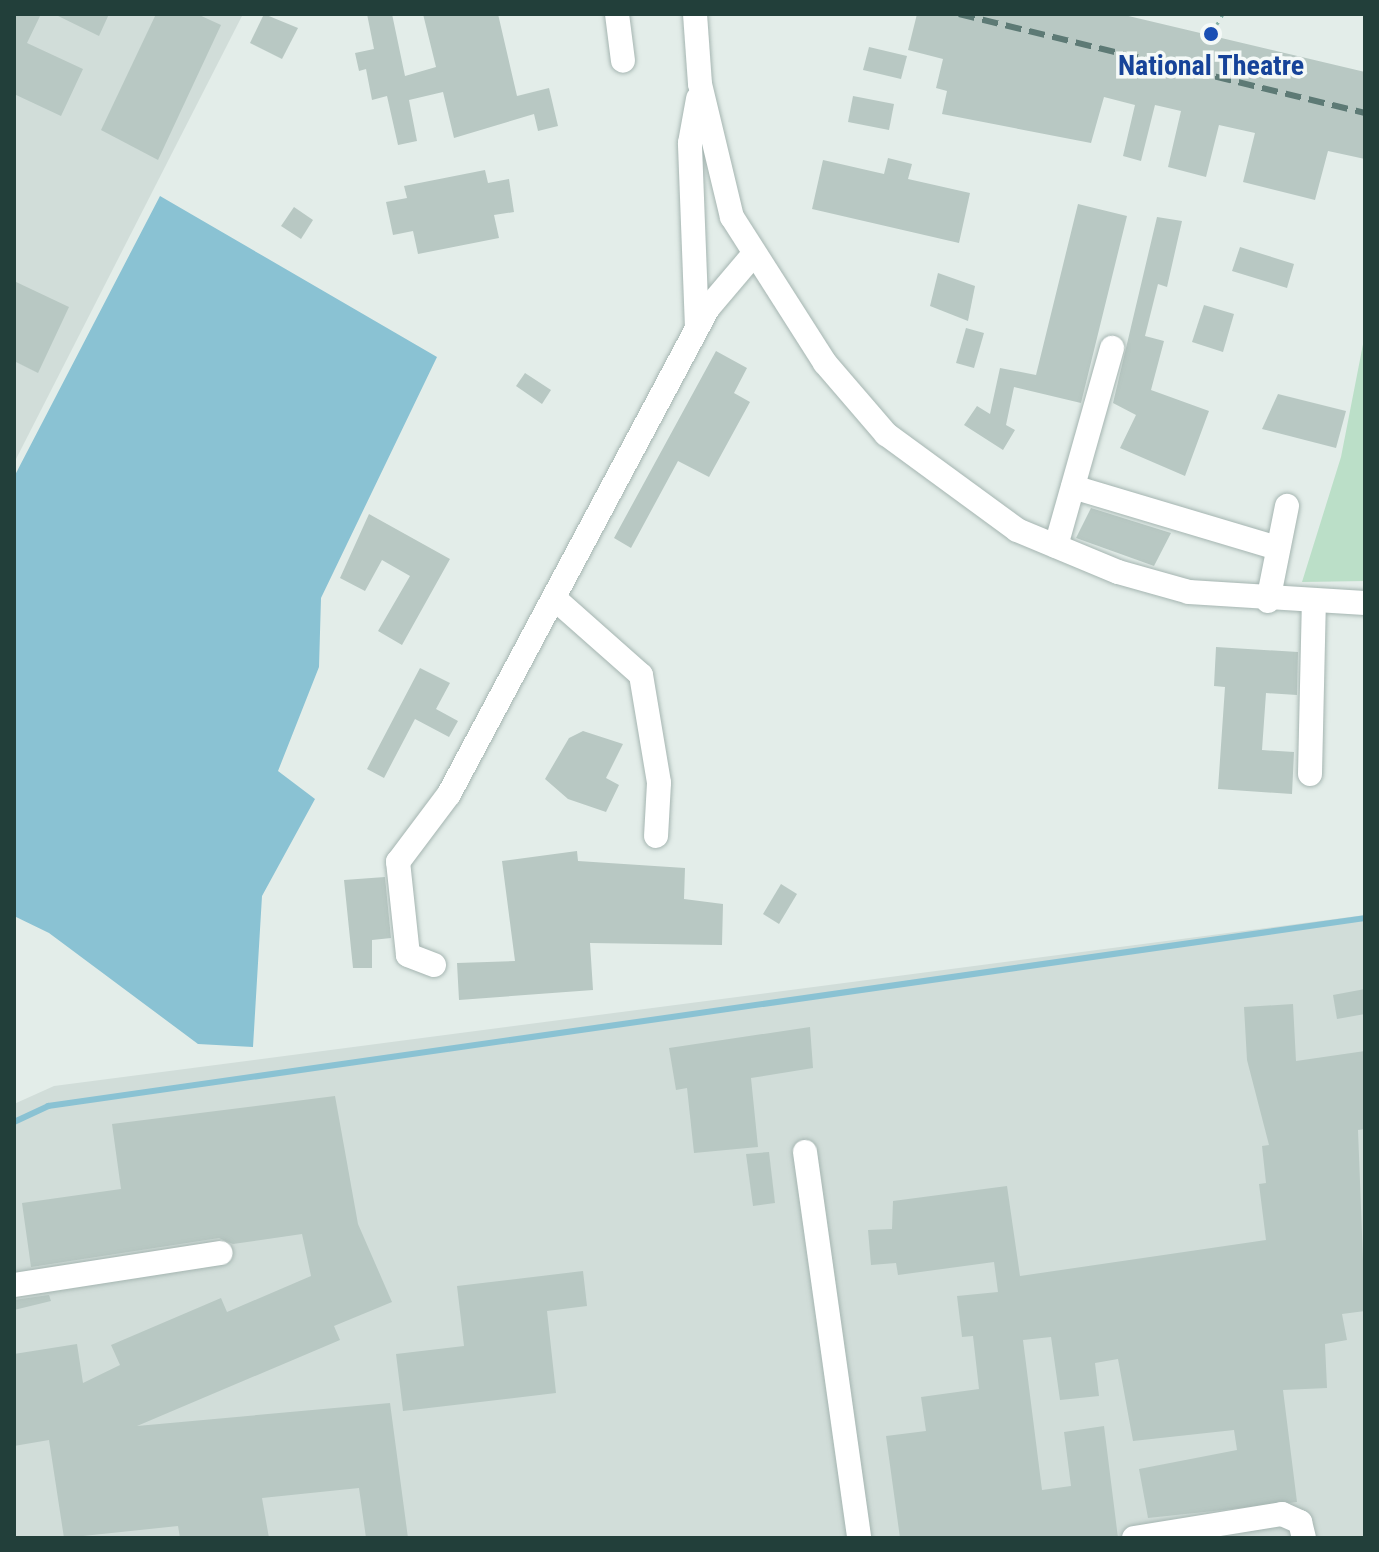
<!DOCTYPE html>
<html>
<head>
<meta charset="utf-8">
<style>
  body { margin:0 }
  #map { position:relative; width:1379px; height:1552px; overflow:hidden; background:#e3ede9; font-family:"Roboto Condensed",sans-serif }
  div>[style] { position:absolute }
  .built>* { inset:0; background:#d1ddd9 }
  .green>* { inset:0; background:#bbdfc8 }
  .water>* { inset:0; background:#8ac2d3 }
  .stream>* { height:6px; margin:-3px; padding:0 3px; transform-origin:3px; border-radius:3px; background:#8ac2d3 }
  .building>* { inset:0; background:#b8c8c3 }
  .path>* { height:3px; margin-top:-1.5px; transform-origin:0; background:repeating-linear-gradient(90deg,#83b1a7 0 4px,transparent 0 10px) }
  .roads { filter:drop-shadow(0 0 2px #a5b5b1) drop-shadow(0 0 2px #a5b5b1) }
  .minor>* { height:24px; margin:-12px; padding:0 12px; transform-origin:12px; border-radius:12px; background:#fff }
  .rail>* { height:6px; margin-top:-3px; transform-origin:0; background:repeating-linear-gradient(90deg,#5d7a75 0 16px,transparent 0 24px) }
  .dots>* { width:22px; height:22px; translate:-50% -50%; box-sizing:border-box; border:4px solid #f4f9f7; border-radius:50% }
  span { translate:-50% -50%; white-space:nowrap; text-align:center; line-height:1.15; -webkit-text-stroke:7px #f4f9f7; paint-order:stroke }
  .transit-label { font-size:28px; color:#164399; font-weight:700 }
  .frame { position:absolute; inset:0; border:16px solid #223f3a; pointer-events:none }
</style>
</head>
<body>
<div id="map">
  <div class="built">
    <div style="clip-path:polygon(14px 14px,243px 14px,14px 463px)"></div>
    <div style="clip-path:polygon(1365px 915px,1365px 1538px,14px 1538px,14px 1104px,54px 1086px)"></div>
  </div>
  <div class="green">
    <div style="clip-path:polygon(1365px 334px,1365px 581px,1302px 582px,1341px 457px)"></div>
  </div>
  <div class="water">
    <div style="clip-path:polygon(160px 196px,437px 357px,321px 598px,319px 667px,278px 771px,315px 799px,262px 896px,253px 1047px,198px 1044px,49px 933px,14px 916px,14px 477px)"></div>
  </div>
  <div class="stream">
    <div style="left:14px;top:1122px;width:38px;rotate:-25deg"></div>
    <div style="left:48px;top:1106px;width:1330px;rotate:-8.12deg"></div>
  </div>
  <div class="building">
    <div style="clip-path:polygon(14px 14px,41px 14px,27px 43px,83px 69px,61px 116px,14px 94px)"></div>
    <div style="clip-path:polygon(54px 14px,109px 14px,99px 36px)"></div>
    <div style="clip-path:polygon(156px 14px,197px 14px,221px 25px,158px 160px,101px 130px)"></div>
    <div style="clip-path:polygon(264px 14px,298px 28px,282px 59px,250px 43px)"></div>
    <div style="clip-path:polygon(367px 14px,392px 14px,405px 76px,436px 67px,423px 14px,498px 14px,517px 96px,549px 88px,558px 126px,538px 131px,534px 114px,454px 138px,443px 92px,409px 100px,417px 141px,398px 145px,387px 96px,372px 100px,366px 69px,359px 71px,355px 53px,374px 49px)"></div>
    <div style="clip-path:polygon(917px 14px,1120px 14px,1365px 72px,1365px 159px,1328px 151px,1315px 200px,1243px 182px,1255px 133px,1219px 125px,1206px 177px,1168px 167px,1181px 111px,1155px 105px,1141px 161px,1123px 156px,1135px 105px,1104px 97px,1091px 143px,942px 114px,947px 91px,936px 88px,943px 59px,908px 50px)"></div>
    <div style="clip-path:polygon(869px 47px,907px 56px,901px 79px,863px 70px)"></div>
    <div style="clip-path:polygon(853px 96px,894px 104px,889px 130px,848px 122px)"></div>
    <div style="clip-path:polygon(888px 158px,912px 164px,908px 179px,970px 193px,959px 243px,812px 209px,823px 160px,884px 174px)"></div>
    <div style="clip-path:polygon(485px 170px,488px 183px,509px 179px,514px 212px,494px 215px,499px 238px,418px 254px,413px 231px,393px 235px,386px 202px,407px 198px,404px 186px)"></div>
    <div style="clip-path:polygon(1078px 204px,1127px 216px,1081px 403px,1014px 387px,1006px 425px,1015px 430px,1003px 450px,964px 425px,977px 406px,990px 414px,1000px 368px,1036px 375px)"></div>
    <div style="clip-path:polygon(294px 207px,313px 220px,301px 239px,281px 226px)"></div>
    <div style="clip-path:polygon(1157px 217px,1182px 221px,1167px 287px,1158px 284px,1145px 336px,1164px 341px,1151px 390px,1209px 411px,1185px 476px,1120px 448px,1136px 415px,1113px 403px)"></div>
    <div style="clip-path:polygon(1240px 247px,1294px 264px,1287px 288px,1232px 271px)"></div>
    <div style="clip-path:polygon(938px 273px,975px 286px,968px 321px,930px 306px)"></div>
    <div style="clip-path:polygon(14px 281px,69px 307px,38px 373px,14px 361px)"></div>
    <div style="clip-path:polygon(1204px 305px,1234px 314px,1223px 352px,1192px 342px)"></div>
    <div style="clip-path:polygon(966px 328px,984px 333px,974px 368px,956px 363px)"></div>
    <div style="clip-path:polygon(716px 351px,747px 368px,734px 393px,750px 402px,709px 477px,678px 461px,631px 548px,614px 538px)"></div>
    <div style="clip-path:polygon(525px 373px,551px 390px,542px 404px,516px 386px)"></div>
    <div style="clip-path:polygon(1278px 394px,1346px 411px,1336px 448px,1262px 429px)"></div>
    <div style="clip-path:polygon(1091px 508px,1171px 533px,1154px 566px,1076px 538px)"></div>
    <div style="clip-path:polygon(369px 514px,450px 559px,402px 645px,378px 631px,410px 576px,382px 560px,365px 591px,340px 578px)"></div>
    <div style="clip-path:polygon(1216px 647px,1298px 652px,1297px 695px,1266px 693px,1262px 750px,1294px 752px,1292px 794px,1218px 789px,1225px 687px,1214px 686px)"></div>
    <div style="clip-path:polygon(420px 668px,450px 683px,436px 709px,458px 721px,449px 737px,415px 719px,384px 778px,367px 769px)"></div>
    <div style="clip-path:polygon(583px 731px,623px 744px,606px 778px,619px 785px,606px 812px,568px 799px,545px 779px,569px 738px)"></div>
    <div style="clip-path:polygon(577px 851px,578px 861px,685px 868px,684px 899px,723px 904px,722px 945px,590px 943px,593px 990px,459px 1000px,457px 963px,515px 961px,502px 861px)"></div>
    <div style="clip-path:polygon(385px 877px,391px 938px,372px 940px,372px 968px,353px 968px,344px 880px)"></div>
    <div style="clip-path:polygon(781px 884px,797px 894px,779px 924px,763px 914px)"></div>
    <div style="clip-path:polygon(1365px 989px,1365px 1014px,1337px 1019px,1333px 995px)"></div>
    <div style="clip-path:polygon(1293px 1004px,1296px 1061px,1365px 1051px,1365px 1129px,1358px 1130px,1365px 1311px,1342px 1314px,1347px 1340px,1325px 1344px,1327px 1388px,1283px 1390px,1297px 1502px,1148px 1518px,1139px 1469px,1237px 1450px,1234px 1430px,1133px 1441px,1118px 1359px,1095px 1363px,1099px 1396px,1060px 1400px,1051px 1337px,1023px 1340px,1042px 1490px,1071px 1486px,1064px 1432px,1104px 1426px,1118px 1538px,900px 1538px,886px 1436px,926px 1431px,921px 1397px,979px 1389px,973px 1336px,962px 1337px,957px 1296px,998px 1292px,994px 1262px,898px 1275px,896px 1263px,871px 1265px,868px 1230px,892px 1229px,893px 1201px,1007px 1186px,1020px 1276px,1266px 1240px,1259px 1184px,1266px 1183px,1262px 1146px,1269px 1145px,1247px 1060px,1244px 1007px)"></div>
    <div style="clip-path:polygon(810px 1027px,813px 1068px,751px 1078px,758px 1147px,694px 1153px,687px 1088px,676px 1090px,669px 1048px)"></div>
    <div style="clip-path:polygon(335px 1096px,358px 1224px,392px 1302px,334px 1326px,340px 1340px,137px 1426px,390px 1403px,408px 1538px,366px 1538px,359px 1488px,262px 1498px,269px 1538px,180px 1538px,178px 1526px,64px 1538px,49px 1440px,14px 1446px,14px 1354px,77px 1344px,83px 1383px,120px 1365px,111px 1345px,221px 1298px,227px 1312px,311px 1276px,302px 1234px,233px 1244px,219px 1238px,31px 1267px,22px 1203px,121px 1189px,112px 1124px)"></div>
    <div style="clip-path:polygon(769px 1152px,775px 1203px,753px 1206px,746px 1154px)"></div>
    <div style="clip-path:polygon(583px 1271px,587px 1306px,547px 1311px,556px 1393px,403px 1411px,396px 1354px,464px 1346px,457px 1286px)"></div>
    <div style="clip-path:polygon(49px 1295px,51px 1301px,14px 1310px,14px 1300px)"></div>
  </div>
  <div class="path">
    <div style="left:1211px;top:34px;width:23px;rotate:-59deg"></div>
  </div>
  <div class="roads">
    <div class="minor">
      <div style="left:617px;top:14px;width:47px;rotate:82.7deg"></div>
      <div style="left:695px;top:14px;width:70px;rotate:85.9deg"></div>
      <div style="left:700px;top:84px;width:137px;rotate:76.5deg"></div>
      <div style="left:732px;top:217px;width:173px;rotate:57.5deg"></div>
      <div style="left:825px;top:363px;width:94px;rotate:49.3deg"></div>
      <div style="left:886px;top:434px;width:162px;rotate:36.2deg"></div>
      <div style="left:1017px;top:530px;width:109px;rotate:22.6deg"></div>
      <div style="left:1118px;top:572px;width:74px;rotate:15.7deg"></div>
      <div style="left:1189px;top:592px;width:176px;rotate:3.6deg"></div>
      <div style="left:697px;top:328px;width:185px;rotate:-92.2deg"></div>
      <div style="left:690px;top:143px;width:45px;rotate:-79.7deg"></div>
      <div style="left:1073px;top:487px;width:214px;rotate:16.6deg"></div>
      <div style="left:1056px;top:546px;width:206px;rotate:-74.2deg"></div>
      <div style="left:554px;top:598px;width:116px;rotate:41.5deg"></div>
      <div style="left:641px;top:675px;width:109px;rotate:80.5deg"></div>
      <div style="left:659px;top:783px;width:53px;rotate:93.2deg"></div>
      <div style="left:1268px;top:601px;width:97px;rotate:-78.7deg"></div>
      <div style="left:1310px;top:774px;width:171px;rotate:-88.7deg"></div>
      <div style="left:434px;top:965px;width:28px;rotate:-159deg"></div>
      <div style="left:408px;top:955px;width:94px;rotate:-96.1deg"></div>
      <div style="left:398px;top:862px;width:85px;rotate:-53.1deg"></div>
      <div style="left:449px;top:794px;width:551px;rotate:-61.95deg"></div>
      <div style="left:708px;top:308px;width:70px;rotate:-49.7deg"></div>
      <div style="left:805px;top:1152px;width:390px;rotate:82deg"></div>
      <div style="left:14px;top:1285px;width:209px;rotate:-8.8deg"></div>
      <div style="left:1134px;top:1538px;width:150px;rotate:-9.2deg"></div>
      <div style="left:1282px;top:1514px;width:20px;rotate:24deg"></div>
      <div style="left:1300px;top:1522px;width:16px;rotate:76deg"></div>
    </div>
  </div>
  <div class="rail">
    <div style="left:959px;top:14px;width:418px;rotate:13.7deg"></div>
  </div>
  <div class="dots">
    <div style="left:1211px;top:34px;background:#1a4fb4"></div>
  </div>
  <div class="transit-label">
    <span style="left:1211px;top:66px">National Theatre</span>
  </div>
  <div class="frame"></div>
</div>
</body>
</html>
